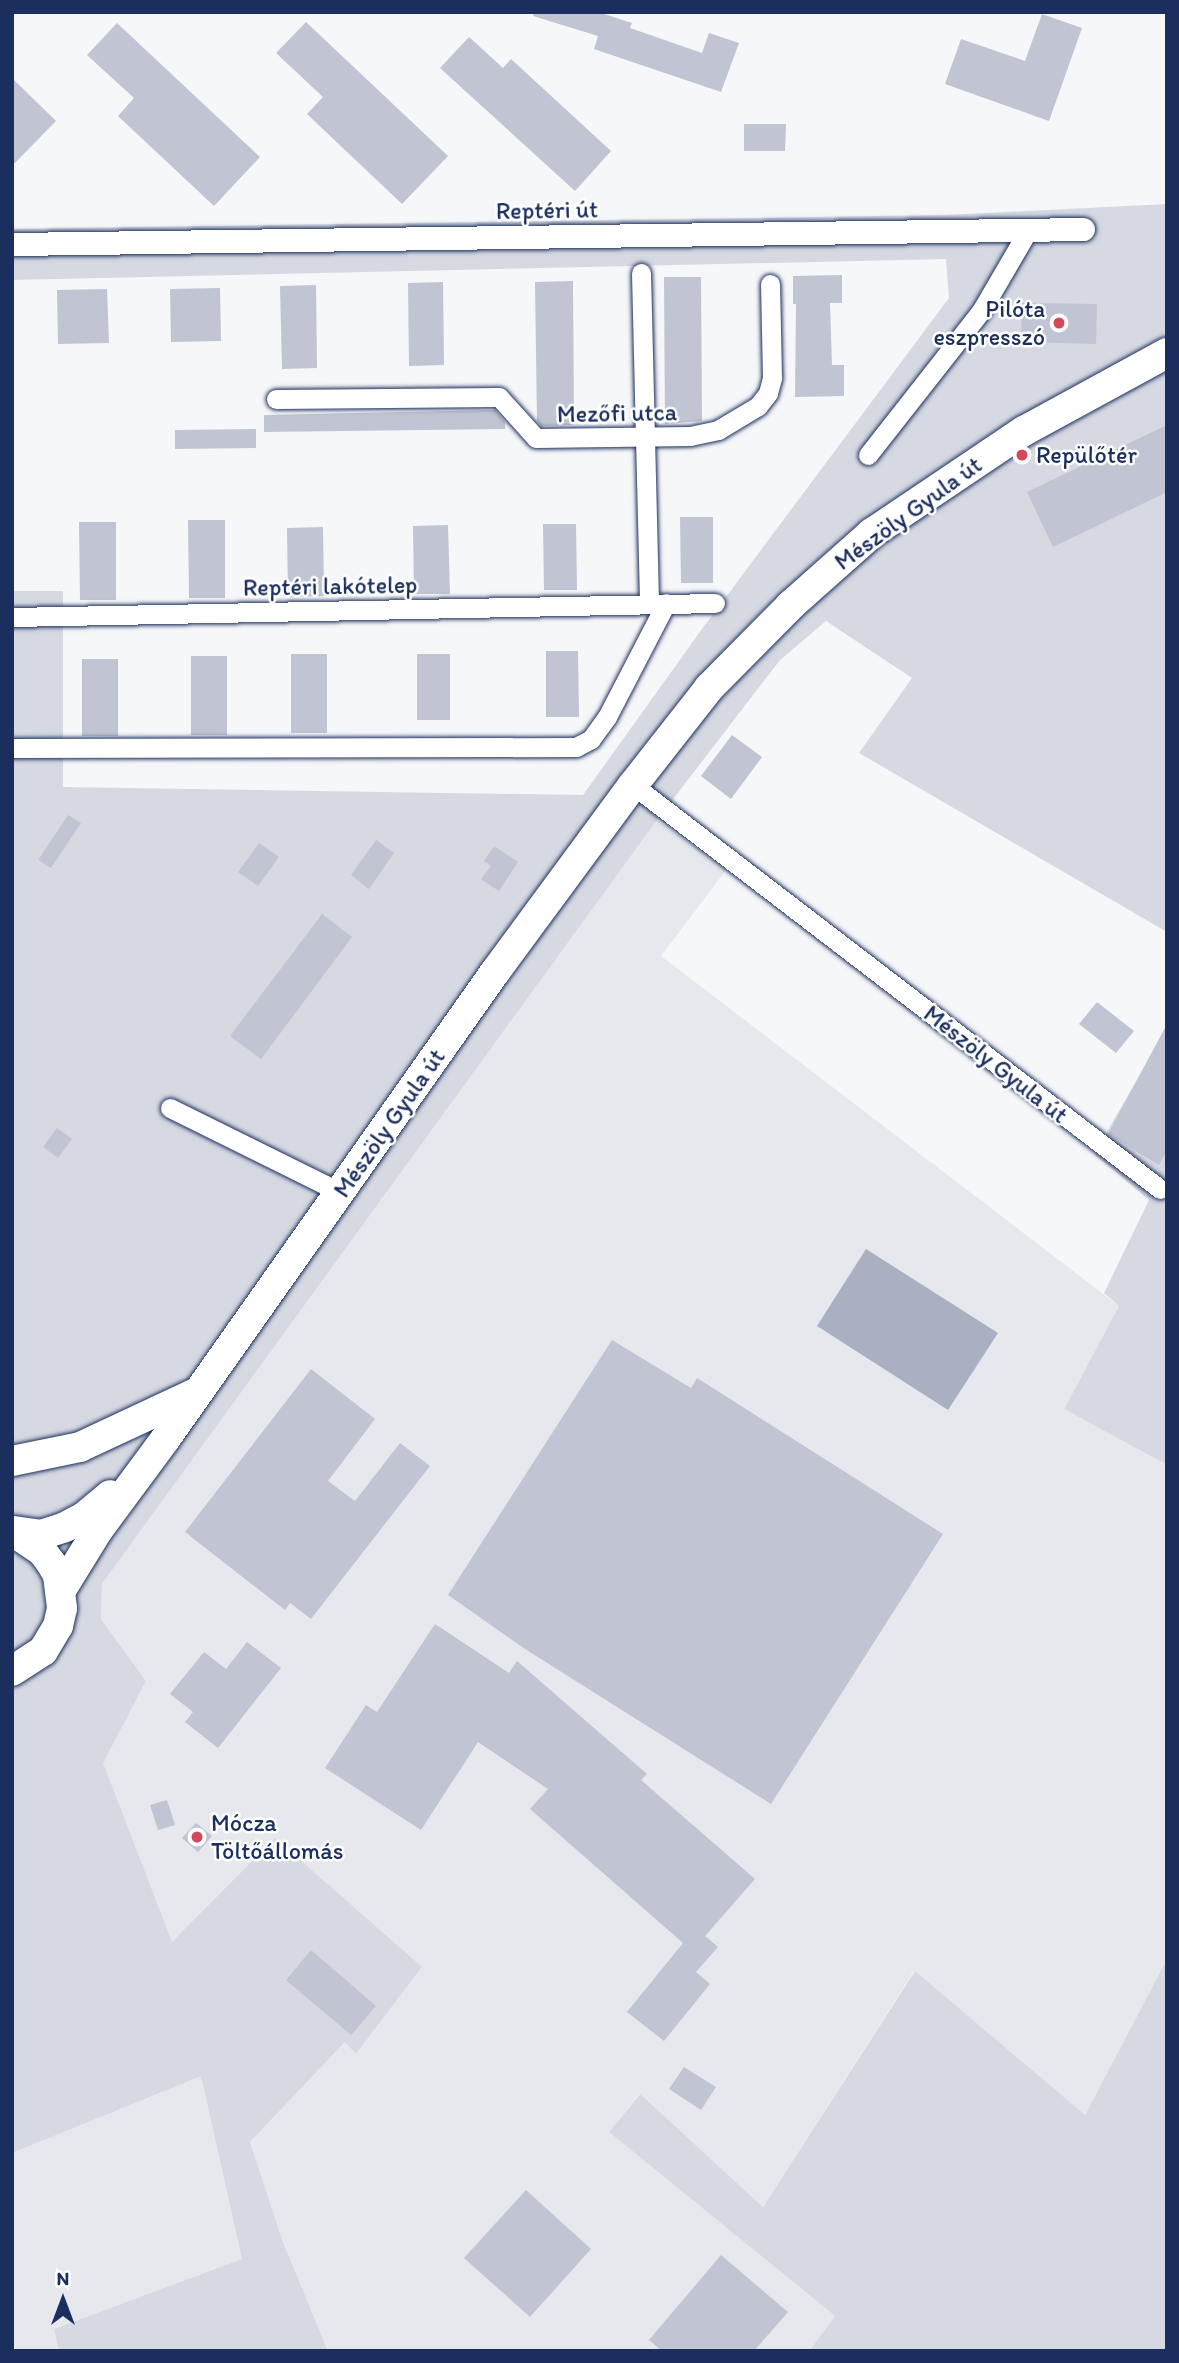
<!DOCTYPE html>
<html>
<head>
<meta charset="utf-8">
<style>
  body { margin:0 }
  #map { position:relative; width:1179px; height:2363px; overflow:hidden; background:#f6f7f9; font-family:Itim,sans-serif }
  div>[style] { position:absolute }
  .built>* { inset:0; background:#e6e8ee }
  .green>* { inset:0; background:#d6d9e2 }
  .water>* { inset:0; background:#a9b0c1 }
  .building>* { inset:0; background:#c0c4d3 }
  .roads { filter:drop-shadow(0 0 2px #1b2f5e) drop-shadow(0 0 2px #1b2f5e) }
  .minor>* { height:19px; margin:-9.5px; padding:0 9.5px; transform-origin:9.5px; border-radius:9.5px; background:#fff }
  .tertiary>* { height:23px; margin:-11.5px; padding:0 11.5px; transform-origin:11.5px; border-radius:11.5px; background:#fff }
  .primary>* { height:30px; margin:-15px; padding:0 15px; transform-origin:15px; border-radius:15px; background:#fff }
  .dots>* { width:19px; height:19px; translate:-50% -50%; box-sizing:border-box; border:4px solid #fff; border-radius:50% }
  span { translate:-50% -50%; white-space:nowrap; text-align:center; line-height:1.15; -webkit-text-stroke:5px #fff; paint-order:stroke }
  .street-label { font-size:24px; color:#1b2f5e }
  .poi-label { font-size:24px; color:#1b2f5e }
  .right { translate:-100% -50%; text-align:right }
  .left { translate:0 -50%; text-align:left }
  .frame { position:absolute; inset:0; border:14px solid #1b2f5e; pointer-events:none }
  .north { position:absolute; left:28px; top:2265px; width:70px; height:70px; -webkit-text-stroke:5px #fff; paint-order:stroke; rotate:0deg; font-size:19px; font-weight:700; line-height:28px; text-align:center; color:#1b2f5e }
  .north::after { content:''; display:block; margin:auto; width:24px; height:32px; background:#1b2f5e; clip-path:polygon(50% 0,100% 100%,50% 72%,0 100%) }
</style>
</head>
<body>
<div id="map">
  <div class="built">
    <div style="clip-path:polygon(657px 820px,726px 870px,661px 956px,1119px 1306px,1064px 1409px,1167px 1465px,1167px 1959px,1085px 2115px,914px 1971px,763px 2207px,639px 2094px,609px 2132px,835px 2316px,809px 2351px,328px 2351px,283px 2242px,250px 2142px,345px 2042px,357px 2053px,422px 1967px,172px 1942px,102px 1763px,146px 1681px,101px 1619px,102px 1584px)"></div>
    <div style="clip-path:polygon(201px 2075px,242px 2259px,54px 2329px,59px 2351px,12px 2351px,12px 2153px)"></div>
  </div>
  <div class="green">
    <div style="clip-path:polygon(1167px 204px,1167px 932px,859px 753px,912px 678px,826px 621px,780px 660px,657px 820px,102px 1584px,101px 1619px,146px 1681px,103px 1763px,172px 1942px,275px 1838px,422px 1967px,356px 2054px,345px 2042px,250px 2142px,283px 2242px,328px 2351px,59px 2351px,54px 2329px,242px 2259px,201px 2076px,12px 2153px,12px 591px,63px 591px,63px 787px,583px 795px,702px 629px,949px 298px,946px 259px,12px 280px,12px 229px,945px 215px)"></div>
    <div style="clip-path:polygon(1167px 1028px,1167px 1465px,1064px 1409px,1119px 1306px,1104px 1293px,1149px 1200px,1094px 1154px)"></div>
    <div style="clip-path:polygon(1167px 1959px,1167px 2351px,809px 2351px,835px 2316px,609px 2132px,640px 2094px,763px 2207px,915px 1971px,1085px 2115px)"></div>
  </div>
  <div class="water">
    <div style="clip-path:polygon(866px 1249px,998px 1333px,948px 1410px,817px 1326px)"></div>
  </div>
  <div class="building">
    <div style="clip-path:polygon(534px 12px,598px 12px,632px 23px,630px 28px,702px 53px,709px 33px,739px 43px,721px 92px,594px 49px,598px 36px,533px 16px)"></div>
    <div style="clip-path:polygon(1042px 14px,1082px 28px,1049px 121px,945px 84px,961px 39px,1025px 61px)"></div>
    <div style="clip-path:polygon(306px 22px,448px 156px,402px 204px,307px 114px,323px 97px,276px 53px)"></div>
    <div style="clip-path:polygon(117px 23px,260px 157px,214px 206px,118px 116px,134px 98px,87px 55px)"></div>
    <div style="clip-path:polygon(469px 37px,503px 68px,511px 59px,611px 151px,575px 191px,440px 68px)"></div>
    <div style="clip-path:polygon(12px 78px,56px 121px,12px 166px)"></div>
    <div style="clip-path:polygon(744px 124px,786px 124px,785px 151px,744px 151px)"></div>
    <div style="clip-path:polygon(842px 275px,842px 303px,830px 303px,832px 365px,844px 365px,844px 396px,795px 397px,796px 304px,793px 304px,793px 276px)"></div>
    <div style="clip-path:polygon(664px 277px,701px 277px,702px 421px,665px 424px)"></div>
    <div style="clip-path:polygon(573px 281px,574px 425px,541px 426px,537px 421px,535px 282px)"></div>
    <div style="clip-path:polygon(443px 282px,444px 365px,409px 366px,408px 283px)"></div>
    <div style="clip-path:polygon(316px 285px,317px 368px,282px 369px,280px 286px)"></div>
    <div style="clip-path:polygon(220px 288px,221px 341px,171px 342px,170px 289px)"></div>
    <div style="clip-path:polygon(107px 289px,109px 343px,58px 344px,57px 290px)"></div>
    <div style="clip-path:polygon(1022px 303px,1097px 304px,1096px 344px,1021px 342px)"></div>
    <div style="clip-path:polygon(495px 410px,505px 422px,505px 429px,264px 432px,264px 415px)"></div>
    <div style="clip-path:polygon(1167px 425px,1167px 492px,1053px 547px,1027px 492px)"></div>
    <div style="clip-path:polygon(256px 429px,256px 448px,175px 449px,175px 430px)"></div>
    <div style="clip-path:polygon(680px 517px,713px 517px,713px 583px,681px 583px)"></div>
    <div style="clip-path:polygon(188px 520px,225px 520px,225px 598px,189px 598px)"></div>
    <div style="clip-path:polygon(79px 522px,116px 522px,116px 600px,80px 600px)"></div>
    <div style="clip-path:polygon(543px 524px,576px 524px,577px 590px,544px 590px)"></div>
    <div style="clip-path:polygon(448px 525px,450px 594px,414px 594px,413px 526px)"></div>
    <div style="clip-path:polygon(323px 527px,324px 596px,288px 597px,287px 528px)"></div>
    <div style="clip-path:polygon(546px 651px,578px 651px,579px 717px,546px 717px)"></div>
    <div style="clip-path:polygon(291px 654px,327px 654px,327px 733px,291px 733px)"></div>
    <div style="clip-path:polygon(417px 654px,450px 654px,450px 720px,417px 720px)"></div>
    <div style="clip-path:polygon(191px 656px,227px 656px,227px 735px,191px 735px)"></div>
    <div style="clip-path:polygon(82px 659px,118px 659px,118px 736px,82px 736px)"></div>
    <div style="clip-path:polygon(732px 735px,762px 757px,731px 799px,701px 776px)"></div>
    <div style="clip-path:polygon(68px 815px,81px 823px,51px 868px,38px 860px)"></div>
    <div style="clip-path:polygon(376px 840px,394px 853px,369px 889px,351px 875px)"></div>
    <div style="clip-path:polygon(259px 843px,279px 857px,258px 886px,238px 872px)"></div>
    <div style="clip-path:polygon(494px 846px,518px 862px,499px 891px,481px 879px,491px 866px,484px 861px)"></div>
    <div style="clip-path:polygon(322px 914px,352px 937px,261px 1059px,230px 1036px)"></div>
    <div style="clip-path:polygon(1097px 1002px,1134px 1031px,1116px 1053px,1079px 1024px)"></div>
    <div style="clip-path:polygon(1167px 1024px,1167px 1150px,1159px 1165px,1108px 1134px)"></div>
    <div style="clip-path:polygon(57px 1128px,72px 1139px,58px 1158px,43px 1147px)"></div>
    <div style="clip-path:polygon(612px 1340px,691px 1388px,697px 1378px,943px 1534px,771px 1804px,525px 1649px,448px 1595px)"></div>
    <div style="clip-path:polygon(311px 1369px,375px 1419px,328px 1481px,355px 1501px,400px 1443px,430px 1466px,311px 1619px,290px 1603px,285px 1610px,185px 1532px)"></div>
    <div style="clip-path:polygon(435px 1624px,509px 1673px,517px 1661px,647px 1774px,641px 1780px,755px 1879px,705px 1936px,718px 1947px,696px 1972px,710px 1984px,664px 2041px,627px 2012px,683px 1943px,530px 1809px,548px 1789px,478px 1742px,421px 1830px,325px 1768px,366px 1705px,377px 1712px)"></div>
    <div style="clip-path:polygon(247px 1642px,281px 1668px,218px 1748px,185px 1722px,193px 1712px,170px 1694px,204px 1652px,226px 1669px)"></div>
    <div style="clip-path:polygon(167px 1800px,175px 1825px,158px 1830px,150px 1805px)"></div>
    <div style="clip-path:polygon(196px 1823px,212px 1836px,198px 1852px,182px 1838px)"></div>
    <div style="clip-path:polygon(311px 1950px,376px 2006px,351px 2035px,286px 1980px)"></div>
    <div style="clip-path:polygon(684px 2067px,716px 2087px,701px 2110px,669px 2089px)"></div>
    <div style="clip-path:polygon(526px 2190px,591px 2249px,530px 2317px,464px 2258px)"></div>
    <div style="clip-path:polygon(721px 2255px,788px 2312px,754px 2351px,662px 2351px,649px 2340px)"></div>
  </div>
  <div class="roads">
    <div class="minor">
      <div style="left:641px;top:273px;width:330px;rotate:88.6deg"></div>
      <div style="left:276px;top:399px;width:223px;rotate:-0.5deg"></div>
      <div style="left:499px;top:397px;width:55px;rotate:47.9deg"></div>
      <div style="left:536px;top:438px;width:154px;rotate:-0.7deg"></div>
      <div style="left:690px;top:436px;width:29px;rotate:-12deg"></div>
      <div style="left:718px;top:430px;width:47px;rotate:-31deg"></div>
      <div style="left:758px;top:406px;width:16px;rotate:-52deg"></div>
      <div style="left:768px;top:393px;width:16px;rotate:-75deg"></div>
      <div style="left:772px;top:378px;width:94px;rotate:-91.2deg"></div>
      <div style="left:868px;top:455px;width:183px;rotate:-51.9deg"></div>
      <div style="left:981px;top:311px;width:95px;rotate:-59.7deg"></div>
      <div style="left:12px;top:617px;width:703px;rotate:-1.14deg"></div>
      <div style="left:12px;top:748px;width:564px;rotate:-0.1deg"></div>
      <div style="left:576px;top:747px;width:17px;rotate:-28deg"></div>
      <div style="left:591px;top:739px;width:27px;rotate:-54deg"></div>
      <div style="left:607px;top:717px;width:128px;rotate:-62.6deg"></div>
      <div style="left:633px;top:785px;width:664px;rotate:37.47deg"></div>
      <div style="left:170px;top:1108px;width:190px;rotate:26.3deg"></div>
    </div>
    <div class="tertiary">
      <div style="left:12px;top:244px;width:1071px;rotate:-0.8deg"></div>
    </div>
    <div class="primary">
      <div style="left:12px;top:1461px;width:69px;rotate:-11.6deg"></div>
      <div style="left:80px;top:1447px;width:128px;rotate:-25deg"></div>
      <div style="left:14px;top:1531px;width:27px;rotate:8deg"></div>
      <div style="left:41px;top:1535px;width:25px;rotate:-18deg"></div>
      <div style="left:65px;top:1527px;width:21px;rotate:-28deg"></div>
      <div style="left:84px;top:1517px;width:34px;rotate:-40deg"></div>
      <div style="left:61px;top:1590px;width:70px;rotate:-58.3deg"></div>
      <div style="left:98px;top:1530px;width:114px;rotate:-53.5deg"></div>
      <div style="left:166px;top:1438px;width:570px;rotate:-54.78deg"></div>
      <div style="left:495px;top:972px;width:232px;rotate:-53.6deg"></div>
      <div style="left:633px;top:785px;width:123px;rotate:-51.9deg"></div>
      <div style="left:709px;top:688px;width:117px;rotate:-45.3deg"></div>
      <div style="left:791px;top:605px;width:108px;rotate:-41.6deg"></div>
      <div style="left:872px;top:533px;width:183px;rotate:-33.9deg"></div>
      <div style="left:1024px;top:431px;width:163px;rotate:-28.6deg"></div>
      <div style="left:12px;top:1671px;width:37px;rotate:-33deg"></div>
      <div style="left:43px;top:1651px;width:29px;rotate:-59deg"></div>
      <div style="left:58px;top:1626px;width:18px;rotate:-77deg"></div>
      <div style="left:62px;top:1608px;width:33px;rotate:-97deg"></div>
      <div style="left:58px;top:1575px;width:14px;rotate:-120deg"></div>
      <div style="left:51px;top:1563px;width:15px;rotate:-127deg"></div>
      <div style="left:42px;top:1551px;width:34px;rotate:-146deg"></div>
    </div>
  </div>
  <div class="dots">
    <div style="left:1059px;top:323px;background:#d1495b"></div>
    <div style="left:1022px;top:455px;background:#d1495b"></div>
    <div style="left:197px;top:1837px;background:#d1495b"></div>
  </div>
  <div class="street-label">
    <span style="left:547px;top:210px;rotate:-1deg">Reptéri út</span>
    <span style="left:617px;top:413px;rotate:-1deg">Mezőfi utca</span>
    <span style="left:908px;top:513px;rotate:-36deg">Mészöly Gyula út</span>
    <span style="left:330px;top:586px;rotate:-1deg">Reptéri lakótelep</span>
    <span style="left:996px;top:1064px;rotate:38deg">Mészöly Gyula út</span>
    <span style="left:389px;top:1123px;rotate:-55deg">Mészöly Gyula út</span>
  </div>
  <div class="poi-label">
    <span class="right" style="left:1045px;top:323px">Pilóta<br>eszpresszó</span>
    <span class="left" style="left:1036px;top:455px">Repülőtér</span>
    <span class="left" style="left:211px;top:1837px">Mócza<br>Töltőállomás</span>
  </div>
  <div class="frame"></div>
  <div class="north">N</div>
</div>
</body>
</html>
